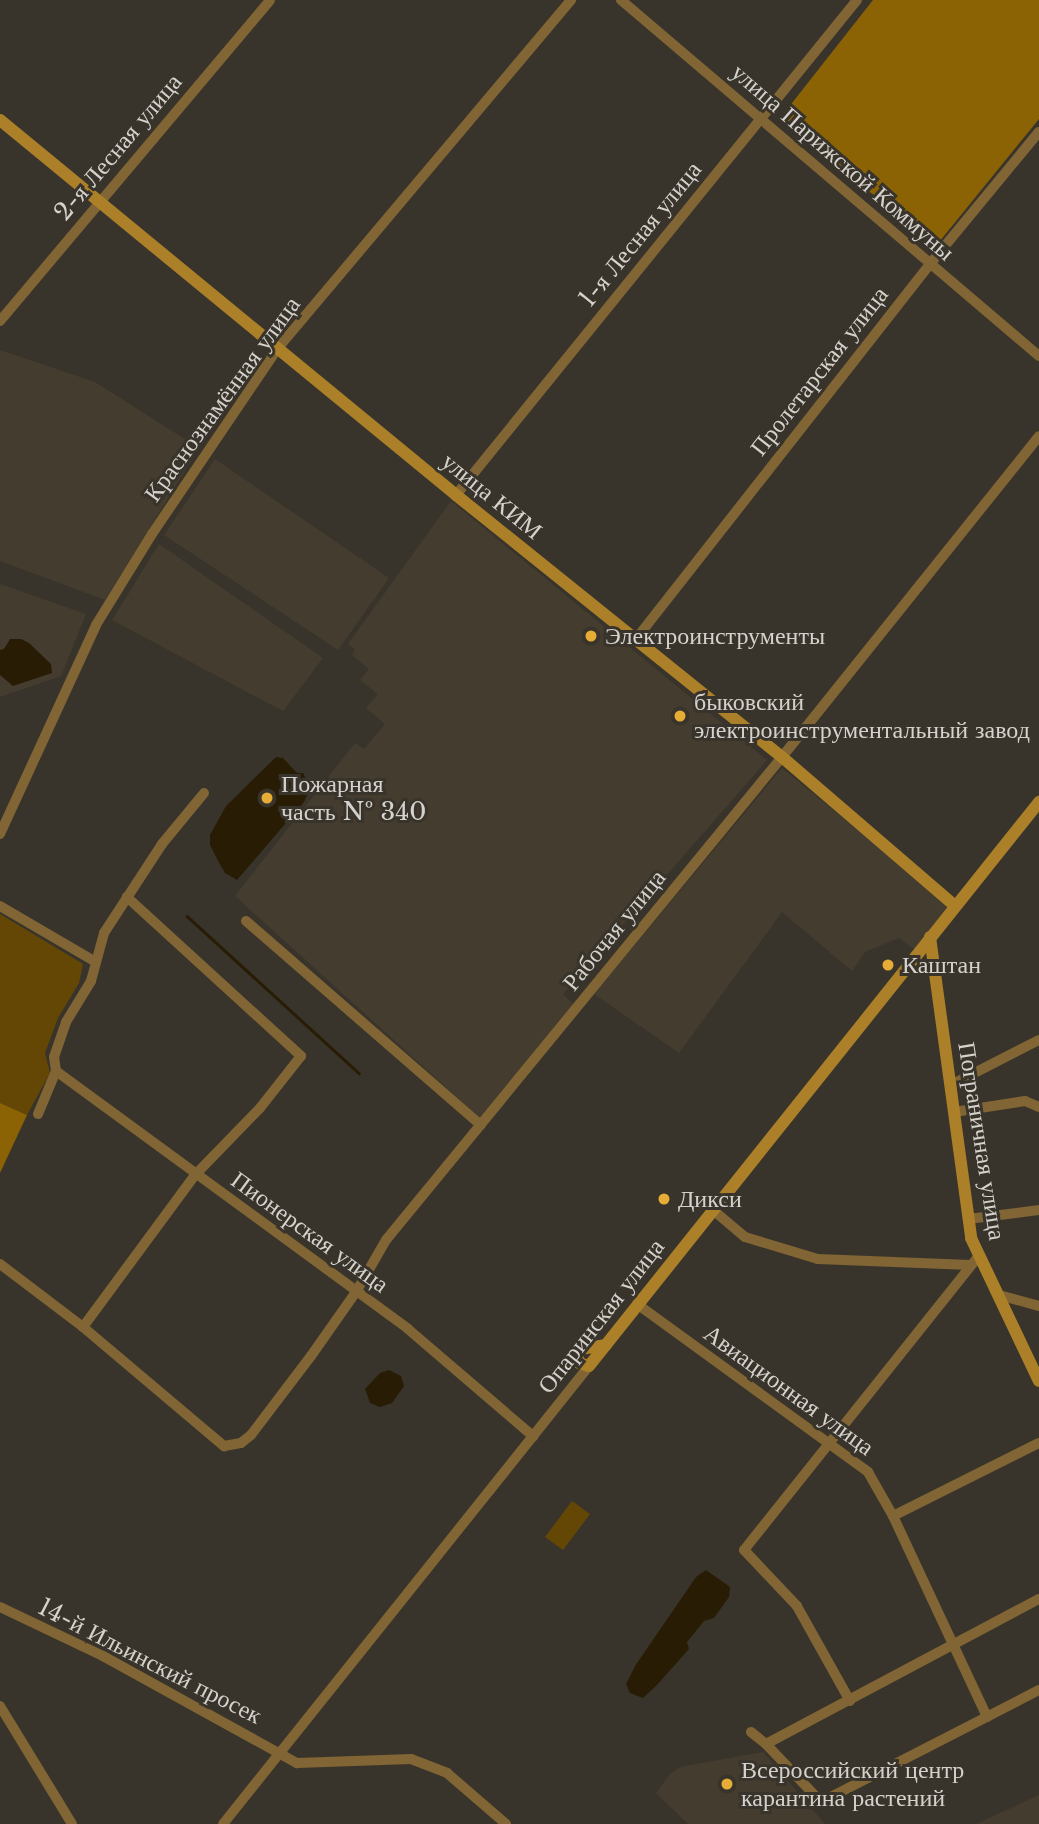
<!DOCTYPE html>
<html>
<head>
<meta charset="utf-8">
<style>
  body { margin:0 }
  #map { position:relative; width:1039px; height:1824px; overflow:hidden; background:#39342b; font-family:"Libre Baskerville",serif }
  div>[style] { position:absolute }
  .built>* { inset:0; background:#443c2e }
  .green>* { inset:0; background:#644704 }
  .forest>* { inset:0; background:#8b6305 }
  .water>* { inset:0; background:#291c04 }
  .stream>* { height:2.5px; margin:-1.25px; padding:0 1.25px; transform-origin:1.25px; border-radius:1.25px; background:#291c04 }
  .street>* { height:10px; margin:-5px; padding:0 5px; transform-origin:5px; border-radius:5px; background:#816534 }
  .secondary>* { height:12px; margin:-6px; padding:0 6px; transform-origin:6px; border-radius:6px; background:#ab8028 }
  .dots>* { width:19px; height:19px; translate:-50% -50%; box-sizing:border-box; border:4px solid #39342b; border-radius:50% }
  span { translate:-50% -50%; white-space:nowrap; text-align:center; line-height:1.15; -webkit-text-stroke:6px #39342b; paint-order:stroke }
  .street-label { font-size:24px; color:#d5d2cd }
  .poi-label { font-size:24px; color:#d5d2cd }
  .left { translate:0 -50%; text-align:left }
</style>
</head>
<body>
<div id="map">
  <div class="built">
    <div style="clip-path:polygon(0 350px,95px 382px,199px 448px,105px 600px,0 561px)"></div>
    <div style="clip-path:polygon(215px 459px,389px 578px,338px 650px,164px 535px)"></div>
    <div style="clip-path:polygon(451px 501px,767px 760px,563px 994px,573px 1004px,480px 1118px,235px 896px,355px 743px,364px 749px,385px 724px,366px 708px,378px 694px,360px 680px,369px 669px,352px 655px,355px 649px,348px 644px)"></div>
    <div style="clip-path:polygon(159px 544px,323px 658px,283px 711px,112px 620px)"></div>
    <div style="clip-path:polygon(0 584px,86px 614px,61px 676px,0 697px)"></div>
    <div style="clip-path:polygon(782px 768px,950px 906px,914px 949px,899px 938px,865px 952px,852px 971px,782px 912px,679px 1053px,594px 994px)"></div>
    <div style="clip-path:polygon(763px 1752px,825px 1824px,688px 1824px,656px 1793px,669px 1775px,680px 1767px)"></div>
    <div style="clip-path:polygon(1039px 1795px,1039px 1824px,976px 1824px)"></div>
  </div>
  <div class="green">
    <div style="clip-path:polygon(0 914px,83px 964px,79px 983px,58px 1018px,45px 1053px,50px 1073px,27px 1115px,0 1103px)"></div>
    <div style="clip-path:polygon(572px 1501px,590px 1514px,563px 1550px,545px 1537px)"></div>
  </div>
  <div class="forest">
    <div style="clip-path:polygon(873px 0,1039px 0,1039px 119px,935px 247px,781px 117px)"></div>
    <div style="clip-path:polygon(0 1103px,27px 1115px,0 1173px)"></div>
  </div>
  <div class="water">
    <div style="clip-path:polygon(10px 639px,21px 639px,29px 643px,51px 664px,52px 673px,13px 686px,0 675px,0 650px,4px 649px)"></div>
    <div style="clip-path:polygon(276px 757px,283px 758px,297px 773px,303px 773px,310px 788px,304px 802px,237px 880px,225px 873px,218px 861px,210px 845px,210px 835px,226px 806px)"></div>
    <div style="clip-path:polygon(389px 1370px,401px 1376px,404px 1386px,392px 1403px,380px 1407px,370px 1403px,365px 1389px,380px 1373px)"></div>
    <div style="clip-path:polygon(706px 1570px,730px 1587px,729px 1597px,714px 1618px,704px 1621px,687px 1642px,689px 1649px,656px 1686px,643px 1698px,630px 1693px,626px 1684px,635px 1666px,696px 1577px)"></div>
  </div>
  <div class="stream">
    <div style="left:187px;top:916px;width:233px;rotate:42.4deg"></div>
  </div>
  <div class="street">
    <div style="left:621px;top:0;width:549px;rotate:40.42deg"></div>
    <div style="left:0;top:321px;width:419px;rotate:-49.9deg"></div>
    <div style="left:456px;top:495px;width:637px;rotate:-50.99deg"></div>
    <div style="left:636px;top:639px;width:477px;rotate:-51.9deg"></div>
    <div style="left:930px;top:264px;width:171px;rotate:-50.5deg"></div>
    <div style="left:0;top:834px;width:230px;rotate:-65.3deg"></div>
    <div style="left:96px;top:625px;width:107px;rotate:-58.4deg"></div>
    <div style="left:152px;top:534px;width:225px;rotate:-55.9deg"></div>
    <div style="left:278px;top:348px;width:455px;rotate:-49.9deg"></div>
    <div style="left:0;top:906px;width:109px;rotate:30.3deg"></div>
    <div style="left:246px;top:921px;width:311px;rotate:41deg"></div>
    <div style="left:56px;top:1071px;width:436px;rotate:36.2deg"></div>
    <div style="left:408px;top:1329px;width:165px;rotate:40.6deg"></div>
    <div style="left:951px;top:1085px;width:99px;rotate:-27.1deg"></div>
    <div style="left:954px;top:1112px;width:72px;rotate:-8.8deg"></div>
    <div style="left:1025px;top:1101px;width:15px;rotate:23deg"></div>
    <div style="left:38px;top:1114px;width:47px;rotate:-67.3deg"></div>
    <div style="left:56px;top:1071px;width:14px;rotate:-98deg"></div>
    <div style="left:54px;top:1057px;width:37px;rotate:-71deg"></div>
    <div style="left:66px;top:1022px;width:48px;rotate:-58.6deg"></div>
    <div style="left:91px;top:981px;width:50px;rotate:-74.8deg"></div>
    <div style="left:104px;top:933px;width:106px;rotate:-56.9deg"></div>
    <div style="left:162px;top:844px;width:66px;rotate:-50.5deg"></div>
    <div style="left:713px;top:1210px;width:42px;rotate:40.2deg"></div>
    <div style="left:745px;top:1237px;width:76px;rotate:16.8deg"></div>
    <div style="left:818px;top:1259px;width:152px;rotate:2.3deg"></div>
    <div style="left:968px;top:1219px;width:72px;rotate:-7.2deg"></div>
    <div style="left:0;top:1264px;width:104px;rotate:37.2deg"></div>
    <div style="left:83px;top:1327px;width:185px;rotate:40.2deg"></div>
    <div style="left:224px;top:1446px;width:17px;rotate:-10deg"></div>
    <div style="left:241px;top:1443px;width:13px;rotate:-39deg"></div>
    <div style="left:251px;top:1435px;width:99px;rotate:-52.8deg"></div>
    <div style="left:311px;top:1356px;width:78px;rotate:-54.9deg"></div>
    <div style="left:356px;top:1292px;width:60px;rotate:-60deg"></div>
    <div style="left:386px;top:1240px;width:625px;rotate:-50.65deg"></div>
    <div style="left:782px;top:757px;width:411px;rotate:-51.3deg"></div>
    <div style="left:999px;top:1295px;width:41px;rotate:15.4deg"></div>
    <div style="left:637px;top:1304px;width:286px;rotate:36deg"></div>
    <div style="left:868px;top:1472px;width:51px;rotate:60.4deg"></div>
    <div style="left:893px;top:1516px;width:222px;rotate:64.9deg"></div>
    <div style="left:83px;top:1327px;width:190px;rotate:-53.6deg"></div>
    <div style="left:196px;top:1174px;width:92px;rotate:-45.9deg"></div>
    <div style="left:260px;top:1108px;width:66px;rotate:-51.7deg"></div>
    <div style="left:301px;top:1056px;width:236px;rotate:-137.6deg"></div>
    <div style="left:893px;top:1516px;width:163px;rotate:-26.6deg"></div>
    <div style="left:0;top:1607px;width:114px;rotate:25.4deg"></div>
    <div style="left:103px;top:1656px;width:222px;rotate:28.9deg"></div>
    <div style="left:297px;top:1763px;width:114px;rotate:-2deg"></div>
    <div style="left:411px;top:1759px;width:39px;rotate:21deg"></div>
    <div style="left:447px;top:1773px;width:78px;rotate:40.8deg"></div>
    <div style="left:850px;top:1701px;width:109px;rotate:-119.2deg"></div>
    <div style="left:797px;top:1606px;width:77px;rotate:-133.4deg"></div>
    <div style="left:744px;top:1550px;width:375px;rotate:-51.4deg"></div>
    <div style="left:0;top:1706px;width:138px;rotate:58.6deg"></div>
    <div style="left:751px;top:1732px;width:19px;rotate:39deg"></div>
    <div style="left:766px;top:1744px;width:80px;rotate:46.5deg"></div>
    <div style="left:821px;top:1802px;width:245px;rotate:-27.2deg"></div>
    <div style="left:766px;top:1744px;width:309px;rotate:-28deg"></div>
    <div style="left:223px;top:1824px;width:586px;rotate:-51.37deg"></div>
  </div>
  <div class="secondary">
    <div style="left:0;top:120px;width:590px;rotate:39.43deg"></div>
    <div style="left:456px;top:495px;width:418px;rotate:38.8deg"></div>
    <div style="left:782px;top:757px;width:228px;rotate:40.7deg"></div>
    <div style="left:930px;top:937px;width:304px;rotate:82.2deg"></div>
    <div style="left:971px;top:1238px;width:158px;rotate:64.6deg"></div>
    <div style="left:606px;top:1345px;width:26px;rotate:171deg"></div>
    <div style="left:580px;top:1349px;width:6px;rotate:121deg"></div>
    <div style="left:577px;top:1354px;width:9px;rotate:77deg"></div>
    <div style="left:579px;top:1363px;width:10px;rotate:17deg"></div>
    <div style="left:589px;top:1366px;width:722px;rotate:-51.41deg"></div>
  </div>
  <div class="dots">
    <div style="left:591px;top:636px;background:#e6ac36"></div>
    <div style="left:680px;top:716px;background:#e6ac36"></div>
    <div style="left:267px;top:798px;background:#e6ac36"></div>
    <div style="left:888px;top:965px;background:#e6ac36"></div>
    <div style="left:664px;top:1199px;background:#e6ac36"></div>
    <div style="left:727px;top:1784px;background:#e6ac36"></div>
  </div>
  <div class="street-label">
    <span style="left:118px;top:147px;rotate:-50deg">2-я Лесная улица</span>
    <span style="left:843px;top:162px;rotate:41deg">улица Парижской Коммуны</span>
    <span style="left:640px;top:234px;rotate:-51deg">1-я Лесная улица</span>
    <span style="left:819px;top:371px;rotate:-52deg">Пролетарская улица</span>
    <span style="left:222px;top:399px;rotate:-54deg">Краснознамённая улица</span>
    <span style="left:492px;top:496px;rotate:39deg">улица КИМ</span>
    <span style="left:614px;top:930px;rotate:-51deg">Рабочая улица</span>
    <span style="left:982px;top:1141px;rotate:81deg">Пограничная улица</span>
    <span style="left:310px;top:1232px;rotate:36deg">Пионерская улица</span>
    <span style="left:601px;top:1316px;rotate:-52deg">Опаринская улица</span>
    <span style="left:789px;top:1390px;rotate:36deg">Авиационная улица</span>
    <span style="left:150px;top:1661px;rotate:27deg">14-й Ильинский просек</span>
  </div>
  <div class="poi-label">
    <span class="left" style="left:605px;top:636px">Электроинструменты</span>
    <span class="left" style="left:694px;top:716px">быковский<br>электроинструментальный завод</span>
    <span class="left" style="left:281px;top:798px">Пожарная<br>часть № 340</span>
    <span class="left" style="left:902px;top:965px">Каштан</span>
    <span class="left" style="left:678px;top:1199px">Дикси</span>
    <span class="left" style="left:741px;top:1784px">Всероссийский центр<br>карантина растений</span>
  </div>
</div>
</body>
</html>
